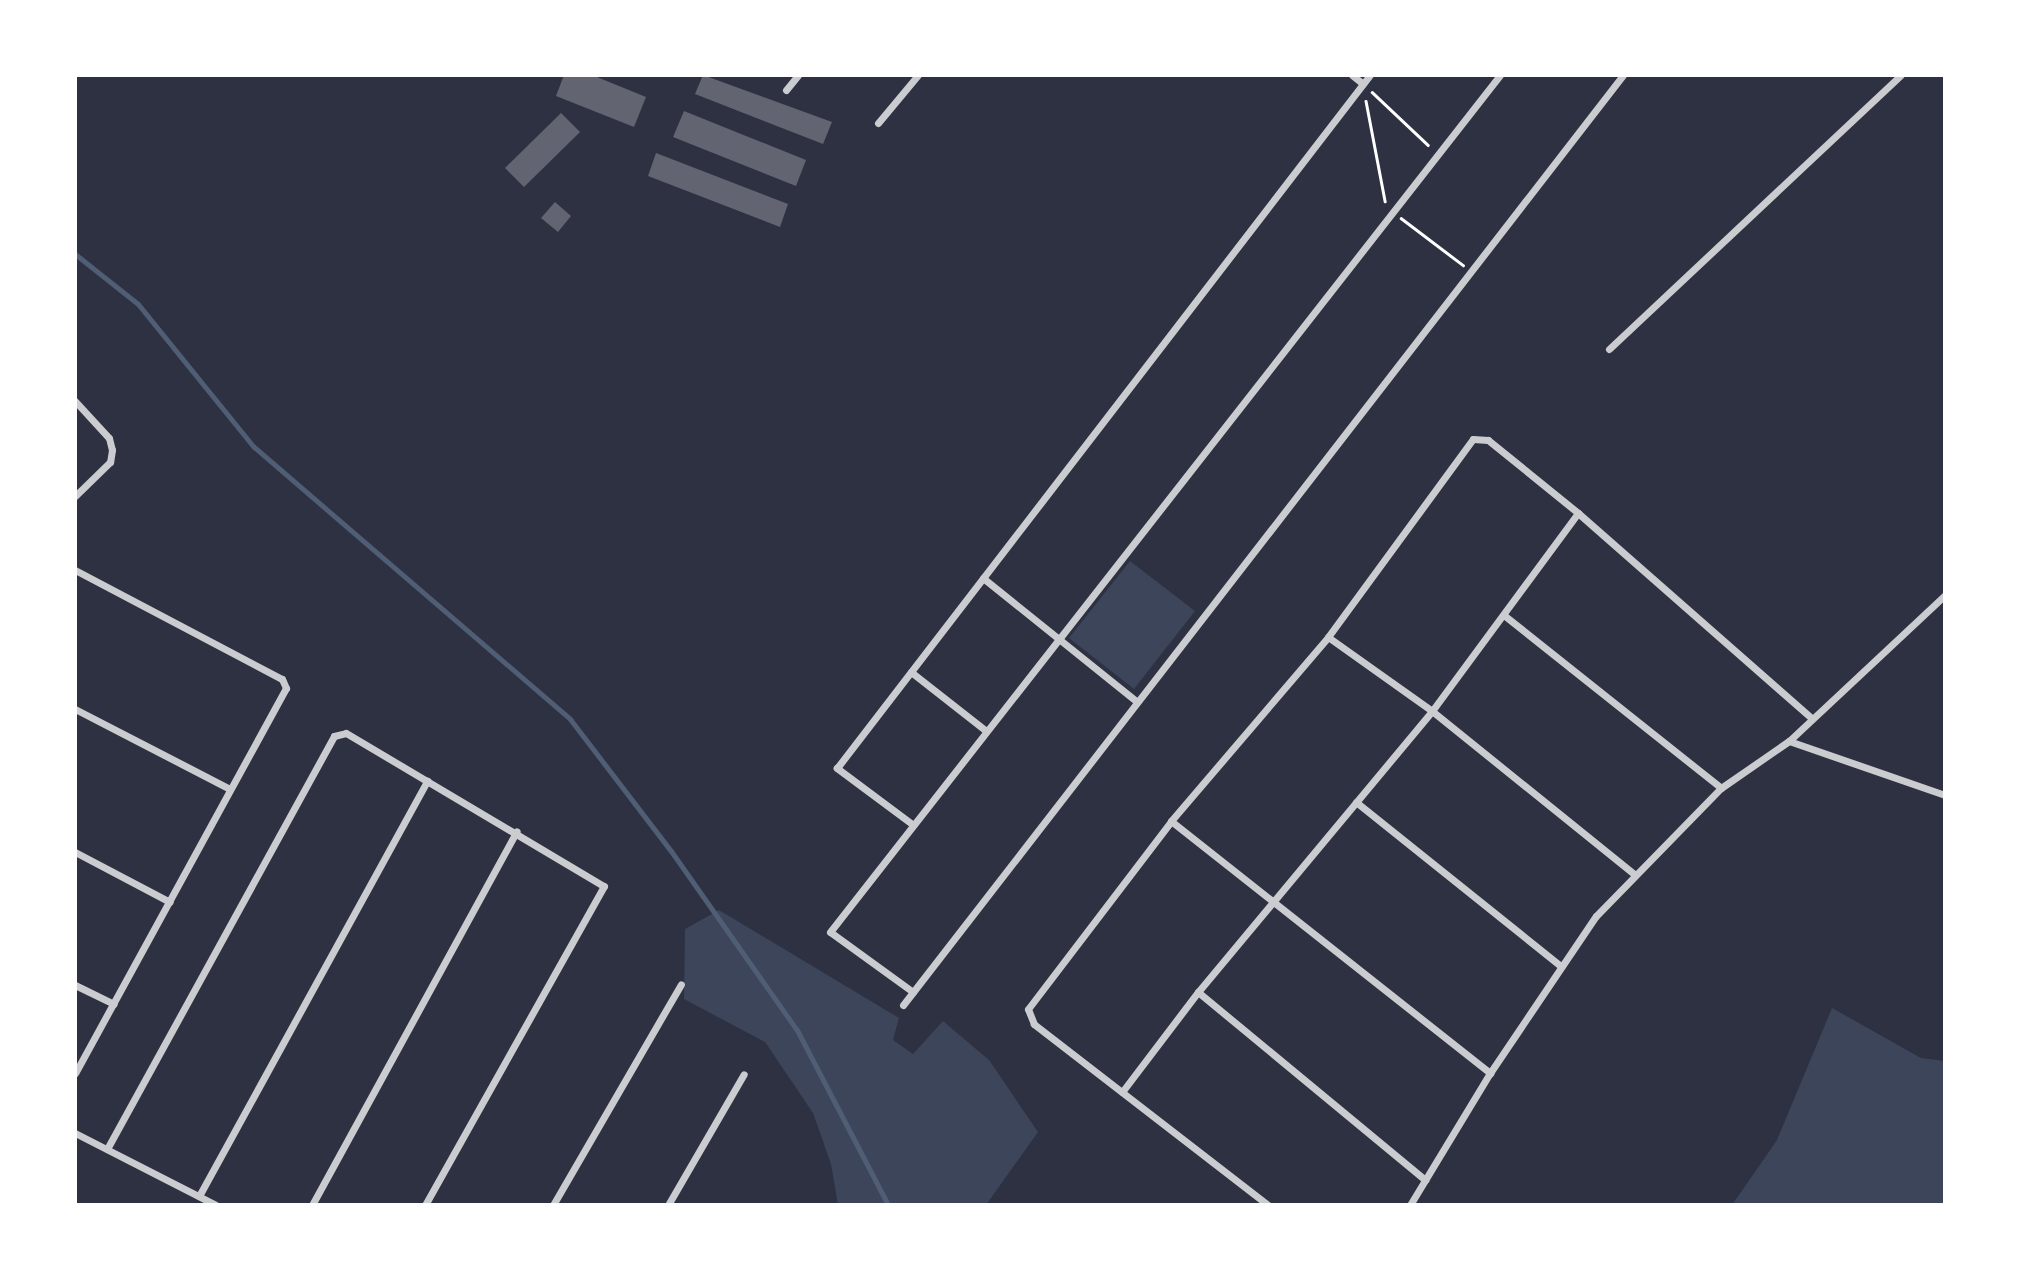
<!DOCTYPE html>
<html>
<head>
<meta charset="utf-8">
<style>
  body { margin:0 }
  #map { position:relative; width:2020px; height:1280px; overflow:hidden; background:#2d3142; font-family:Inter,sans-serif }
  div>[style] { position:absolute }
  .green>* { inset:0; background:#3c4559 }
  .stream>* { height:5px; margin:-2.5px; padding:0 2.5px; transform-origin:2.5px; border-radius:2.5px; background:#4f5d75 }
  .building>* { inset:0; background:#626471 }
  .path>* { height:2.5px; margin:-1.25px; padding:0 1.25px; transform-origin:1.25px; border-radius:1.25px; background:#fff }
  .minor>* { height:7px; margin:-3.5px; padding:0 3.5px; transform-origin:3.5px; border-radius:3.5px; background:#caccd0 }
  span { translate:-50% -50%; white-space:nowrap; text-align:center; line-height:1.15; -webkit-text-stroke:5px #fff; paint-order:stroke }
  .frame { position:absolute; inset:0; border:77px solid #fff; pointer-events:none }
</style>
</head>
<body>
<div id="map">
  <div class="green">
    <div style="clip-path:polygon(1130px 561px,1195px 611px,1134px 689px,1069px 638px)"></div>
    <div style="clip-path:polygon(719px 910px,899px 1018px,893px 1040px,913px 1054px,943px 1021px,989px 1060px,1038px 1132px,986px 1205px,838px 1205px,831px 1164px,813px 1113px,765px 1042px,684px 999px,685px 929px)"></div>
    <div style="clip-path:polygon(1832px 1008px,1921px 1058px,1945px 1061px,1945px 1205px,1732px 1205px,1777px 1140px)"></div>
  </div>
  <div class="stream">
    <div style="left:75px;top:254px;width:80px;rotate:38.4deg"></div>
    <div style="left:138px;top:304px;width:184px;rotate:51deg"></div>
    <div style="left:254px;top:447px;width:417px;rotate:40.7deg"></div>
    <div style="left:570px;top:719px;width:166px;rotate:52.6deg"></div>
    <div style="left:671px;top:851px;width:219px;rotate:54.9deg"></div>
    <div style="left:797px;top:1030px;width:197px;rotate:62.5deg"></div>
  </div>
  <div class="building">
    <div style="clip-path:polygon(564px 75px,592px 75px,646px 97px,634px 127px,556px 96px)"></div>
    <div style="clip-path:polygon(703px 75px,832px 122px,823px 144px,695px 94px)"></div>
    <div style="clip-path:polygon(684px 111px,806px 160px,796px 186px,673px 137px)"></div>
    <div style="clip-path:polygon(561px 113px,580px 132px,524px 187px,505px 168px)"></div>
    <div style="clip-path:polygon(656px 153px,788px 204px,780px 227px,648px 176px)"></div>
    <div style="clip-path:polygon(555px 202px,571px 216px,558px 232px,541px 218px)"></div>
  </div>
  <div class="path">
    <div style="left:1372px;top:92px;width:77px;rotate:43.4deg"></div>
    <div style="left:1366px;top:101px;width:102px;rotate:79.2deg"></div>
    <div style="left:1401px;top:218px;width:78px;rotate:37.2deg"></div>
  </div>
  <div class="minor">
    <div style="left:1352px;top:75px;width:14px;rotate:39deg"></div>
    <div style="left:786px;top:90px;width:19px;rotate:-51deg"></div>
    <div style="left:878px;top:123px;width:62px;rotate:-50.2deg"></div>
    <div style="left:1609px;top:349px;width:400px;rotate:-43.2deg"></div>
    <div style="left:75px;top:401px;width:50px;rotate:47.4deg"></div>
    <div style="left:109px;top:438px;width:12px;rotate:76deg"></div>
    <div style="left:112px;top:450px;width:12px;rotate:99deg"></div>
    <div style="left:110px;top:462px;width:49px;rotate:135.8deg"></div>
    <div style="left:75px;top:570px;width:234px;rotate:27.8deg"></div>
    <div style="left:282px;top:679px;width:10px;rotate:66deg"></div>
    <div style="left:286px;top:688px;width:439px;rotate:118.7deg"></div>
    <div style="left:983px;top:578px;width:196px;rotate:38.8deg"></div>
    <div style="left:1505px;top:616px;width:276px;rotate:38.5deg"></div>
    <div style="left:1328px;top:637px;width:128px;rotate:35.4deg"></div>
    <div style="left:1432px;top:711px;width:260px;rotate:38.9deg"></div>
    <div style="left:911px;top:672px;width:94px;rotate:38.1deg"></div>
    <div style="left:75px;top:709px;width:174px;rotate:27.3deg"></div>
    <div style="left:1789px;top:741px;width:165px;rotate:19.1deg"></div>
    <div style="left:1356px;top:802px;width:263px;rotate:38.7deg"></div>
    <div style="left:1171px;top:821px;width:407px;rotate:38.3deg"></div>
    <div style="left:912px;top:824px;width:94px;rotate:-143.3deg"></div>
    <div style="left:837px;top:768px;width:874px;rotate:-52.44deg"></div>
    <div style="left:75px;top:852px;width:107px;rotate:27.8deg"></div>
    <div style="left:75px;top:985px;width:43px;rotate:26deg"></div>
    <div style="left:913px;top:992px;width:102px;rotate:-144.1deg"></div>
    <div style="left:830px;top:932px;width:1088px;rotate:-51.98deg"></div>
    <div style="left:1198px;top:992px;width:295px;rotate:39.6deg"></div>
    <div style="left:903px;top:1005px;width:1176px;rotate:-52.25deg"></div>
    <div style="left:1122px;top:1092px;width:126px;rotate:-52.8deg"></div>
    <div style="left:1198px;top:992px;width:366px;rotate:-50.2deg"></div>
    <div style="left:1432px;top:711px;width:246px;rotate:-53.6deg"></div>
    <div style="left:75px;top:1133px;width:158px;rotate:27.1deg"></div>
    <div style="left:107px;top:1149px;width:471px;rotate:-61.2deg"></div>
    <div style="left:334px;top:736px;width:12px;rotate:-14deg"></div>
    <div style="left:346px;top:733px;width:300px;rotate:30.7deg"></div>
    <div style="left:604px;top:886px;width:366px;rotate:119.3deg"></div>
    <div style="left:199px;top:1196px;width:474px;rotate:-61.2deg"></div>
    <div style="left:312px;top:1205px;width:426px;rotate:-61.3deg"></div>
    <div style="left:553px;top:1205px;width:255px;rotate:-59.9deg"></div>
    <div style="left:668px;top:1205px;width:151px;rotate:-59.9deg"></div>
    <div style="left:1268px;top:1205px;width:296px;rotate:-142.3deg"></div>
    <div style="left:1034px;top:1024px;width:16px;rotate:-112deg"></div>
    <div style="left:1028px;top:1009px;width:236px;rotate:-52.7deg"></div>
    <div style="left:1171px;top:821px;width:242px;rotate:-49.5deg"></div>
    <div style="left:1328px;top:637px;width:245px;rotate:-53.8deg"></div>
    <div style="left:1473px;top:439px;width:15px;rotate:4deg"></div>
    <div style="left:1488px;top:440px;width:116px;rotate:39deg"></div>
    <div style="left:1578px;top:513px;width:309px;rotate:41.3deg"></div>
    <div style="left:1410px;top:1205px;width:154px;rotate:-58.8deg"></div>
    <div style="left:1490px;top:1073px;width:189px;rotate:-56deg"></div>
    <div style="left:1596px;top:916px;width:179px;rotate:-45.7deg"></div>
    <div style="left:1721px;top:788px;width:83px;rotate:-34.7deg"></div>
    <div style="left:1789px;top:741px;width:214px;rotate:-43.1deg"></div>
  </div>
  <div class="frame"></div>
</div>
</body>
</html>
